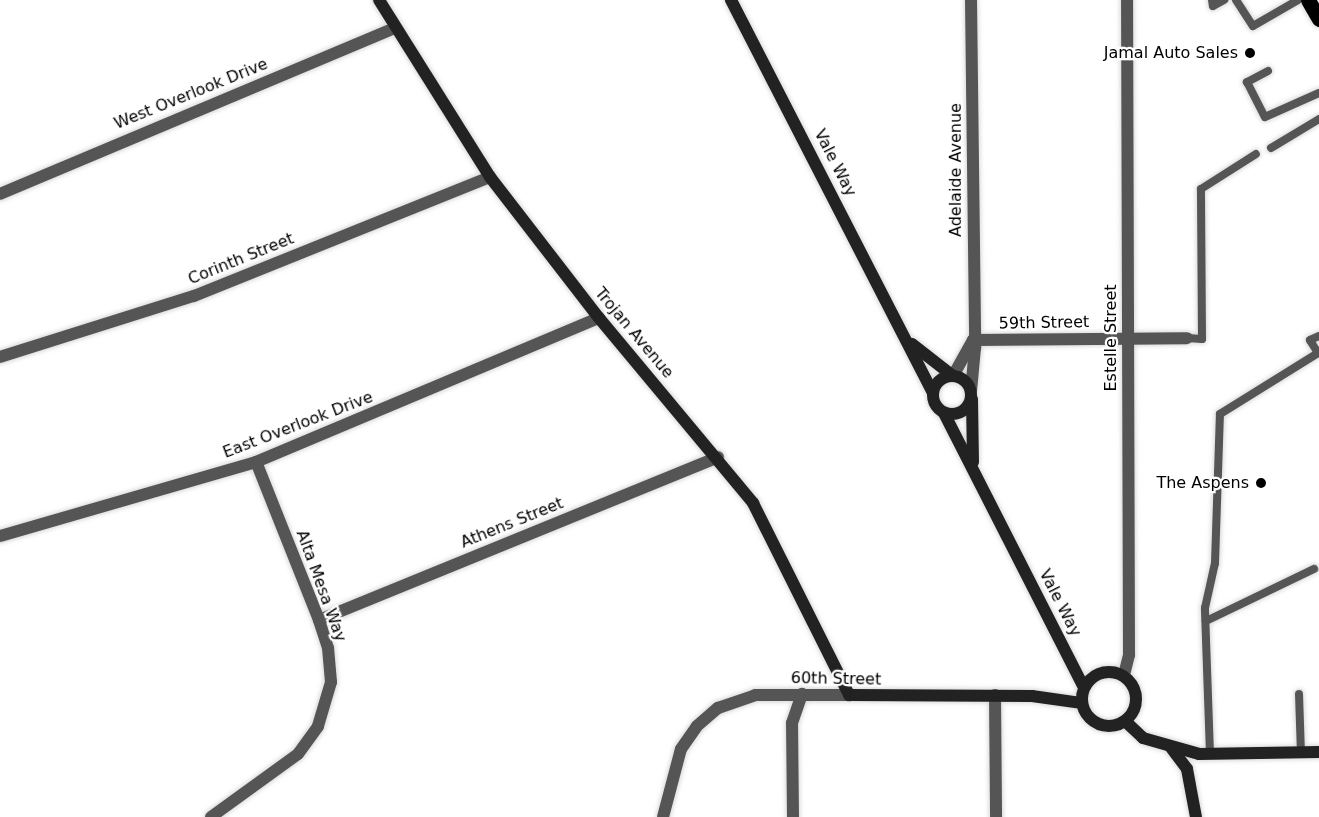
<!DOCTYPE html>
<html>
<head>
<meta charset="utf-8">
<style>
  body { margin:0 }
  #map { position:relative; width:1319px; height:817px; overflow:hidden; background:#fff; font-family:"DejaVu Sans",sans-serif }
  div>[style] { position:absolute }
  .roads { filter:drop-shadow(0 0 2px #dbdbdb) drop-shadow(0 0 2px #dbdbdb) }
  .lane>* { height:8px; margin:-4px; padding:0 4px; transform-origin:4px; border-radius:4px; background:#555 }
  .street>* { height:12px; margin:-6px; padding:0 6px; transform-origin:6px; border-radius:6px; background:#555 }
  .secondary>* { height:12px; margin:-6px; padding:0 6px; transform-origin:6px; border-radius:6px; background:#222 }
  .secondary>.ring { margin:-6px; padding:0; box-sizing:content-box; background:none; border:12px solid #222; border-radius:50% }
  .primary>* { height:15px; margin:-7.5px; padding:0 7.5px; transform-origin:7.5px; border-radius:7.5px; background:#000 }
  .dots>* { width:16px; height:16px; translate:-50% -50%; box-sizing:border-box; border:3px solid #fff; border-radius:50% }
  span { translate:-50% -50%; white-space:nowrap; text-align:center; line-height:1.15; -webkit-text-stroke:4.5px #fff; paint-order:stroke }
  .poi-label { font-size:16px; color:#000 }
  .right { translate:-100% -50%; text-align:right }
  .street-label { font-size:16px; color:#000 }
</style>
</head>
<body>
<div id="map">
  <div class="roads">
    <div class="lane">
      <div style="left:1212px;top:0;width:6px;rotate:81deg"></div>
      <div style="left:1213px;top:6px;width:13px;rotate:-29deg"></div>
      <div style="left:1236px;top:0;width:31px;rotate:57deg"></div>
      <div style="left:1253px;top:26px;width:52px;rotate:-30deg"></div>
      <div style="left:1268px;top:71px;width:24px;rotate:152deg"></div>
      <div style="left:1247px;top:82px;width:39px;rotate:63deg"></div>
      <div style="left:1265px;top:117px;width:59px;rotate:-24deg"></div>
      <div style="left:1271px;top:148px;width:56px;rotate:-31.1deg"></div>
      <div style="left:1187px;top:338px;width:15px;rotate:4deg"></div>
      <div style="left:1202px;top:339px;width:150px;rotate:-90.4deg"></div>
      <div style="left:1201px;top:189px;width:65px;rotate:-32.5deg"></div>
      <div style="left:1206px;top:621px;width:120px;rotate:-25.7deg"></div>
      <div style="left:1299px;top:694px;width:59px;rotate:88.1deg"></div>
      <div style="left:1210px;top:754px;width:146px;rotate:-92deg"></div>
      <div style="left:1205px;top:608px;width:46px;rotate:-77.5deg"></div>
      <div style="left:1215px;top:563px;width:149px;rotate:-88.1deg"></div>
      <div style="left:1220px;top:414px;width:115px;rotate:-31.9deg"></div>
      <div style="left:1318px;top:353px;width:15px;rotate:-122deg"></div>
      <div style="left:1310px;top:340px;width:10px;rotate:-24deg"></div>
    </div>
    <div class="street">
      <div style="left:971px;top:0;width:348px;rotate:89.3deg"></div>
      <div style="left:975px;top:348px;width:43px;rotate:95.3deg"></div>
      <div style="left:0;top:194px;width:428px;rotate:-22.8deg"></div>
      <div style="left:973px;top:340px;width:214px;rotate:-0.5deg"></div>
      <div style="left:0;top:357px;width:203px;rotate:-17.5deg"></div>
      <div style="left:194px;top:296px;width:319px;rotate:-21.9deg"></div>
      <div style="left:953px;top:376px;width:41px;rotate:-60.9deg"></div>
      <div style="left:0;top:536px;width:266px;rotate:-16.1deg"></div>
      <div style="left:256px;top:462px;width:372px;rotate:-22.8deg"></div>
      <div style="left:319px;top:620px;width:431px;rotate:-22.2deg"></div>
      <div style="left:1124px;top:675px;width:21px;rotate:-76deg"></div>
      <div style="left:1129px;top:655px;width:655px;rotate:-90.17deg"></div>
      <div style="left:995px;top:695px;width:122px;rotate:89.5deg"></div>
      <div style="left:211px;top:817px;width:107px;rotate:-35.9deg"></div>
      <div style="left:298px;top:754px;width:34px;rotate:-54deg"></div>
      <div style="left:318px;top:726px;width:46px;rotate:-73.5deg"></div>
      <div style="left:331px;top:682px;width:34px;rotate:-95deg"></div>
      <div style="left:328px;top:648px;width:29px;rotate:-108deg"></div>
      <div style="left:319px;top:620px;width:170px;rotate:-111.7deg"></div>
      <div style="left:663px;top:817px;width:70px;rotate:-75.2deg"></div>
      <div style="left:681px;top:749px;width:28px;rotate:-55deg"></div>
      <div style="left:697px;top:726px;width:28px;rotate:-41deg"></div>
      <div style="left:718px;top:708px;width:39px;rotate:-19deg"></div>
      <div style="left:755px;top:695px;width:94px"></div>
      <div style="left:793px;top:817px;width:94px;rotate:-90.6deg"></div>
      <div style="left:792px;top:723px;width:31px;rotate:-71deg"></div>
    </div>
    <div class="secondary">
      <div style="left:379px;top:0;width:209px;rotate:57.9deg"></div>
      <div style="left:490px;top:177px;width:178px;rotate:52.3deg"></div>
      <div style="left:599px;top:318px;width:241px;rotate:50.2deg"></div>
      <div style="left:753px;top:503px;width:215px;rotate:63.4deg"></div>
      <div style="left:849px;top:695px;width:183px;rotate:0.3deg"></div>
      <div style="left:1032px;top:696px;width:49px;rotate:8.1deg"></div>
      <div style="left:731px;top:0;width:442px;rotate:62.8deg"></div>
      <div style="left:912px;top:344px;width:52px;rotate:38deg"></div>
      <div class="ring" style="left:933px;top:376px;width:26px;height:26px"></div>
      <div style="left:972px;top:399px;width:63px;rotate:89.1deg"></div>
      <div style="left:944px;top:413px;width:306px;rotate:63deg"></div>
      <div class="ring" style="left:1082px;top:672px;width:42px;height:42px"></div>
      <div style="left:1125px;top:721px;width:25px;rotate:43deg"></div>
      <div style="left:1143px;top:738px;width:58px;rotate:15.9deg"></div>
      <div style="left:1199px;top:754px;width:120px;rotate:-1deg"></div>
      <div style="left:1172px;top:749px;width:25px;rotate:53deg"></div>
      <div style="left:1187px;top:769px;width:49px;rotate:79.4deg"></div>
    </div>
    <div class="primary">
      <div style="left:1308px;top:0;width:22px;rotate:60deg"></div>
    </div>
  </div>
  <div class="dots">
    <div style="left:1250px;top:53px;background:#000"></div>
    <div style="left:1261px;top:483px;background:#000"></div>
  </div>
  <div class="poi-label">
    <span class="right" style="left:1238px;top:53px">Jamal Auto Sales</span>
    <span class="right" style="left:1249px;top:483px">The Aspens</span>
  </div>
  <div class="street-label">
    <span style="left:191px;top:94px;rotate:-22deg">West Overlook Drive</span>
    <span style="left:835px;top:163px;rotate:63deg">Vale Way</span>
    <span style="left:956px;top:170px;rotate:-90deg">Adelaide Avenue</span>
    <span style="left:241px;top:259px;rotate:-22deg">Corinth Street</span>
    <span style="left:1044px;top:323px;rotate:-1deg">59th Street</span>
    <span style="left:634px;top:333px;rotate:50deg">Trojan Avenue</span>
    <span style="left:1111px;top:338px;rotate:-90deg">Estelle Street</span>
    <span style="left:298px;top:425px;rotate:-21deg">East Overlook Drive</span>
    <span style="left:512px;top:523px;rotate:-22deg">Athens Street</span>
    <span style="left:321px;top:586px;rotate:70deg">Alta Mesa Way</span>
    <span style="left:1060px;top:603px;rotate:63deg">Vale Way</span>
    <span style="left:836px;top:679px;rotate:1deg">60th Street</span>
  </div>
</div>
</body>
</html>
